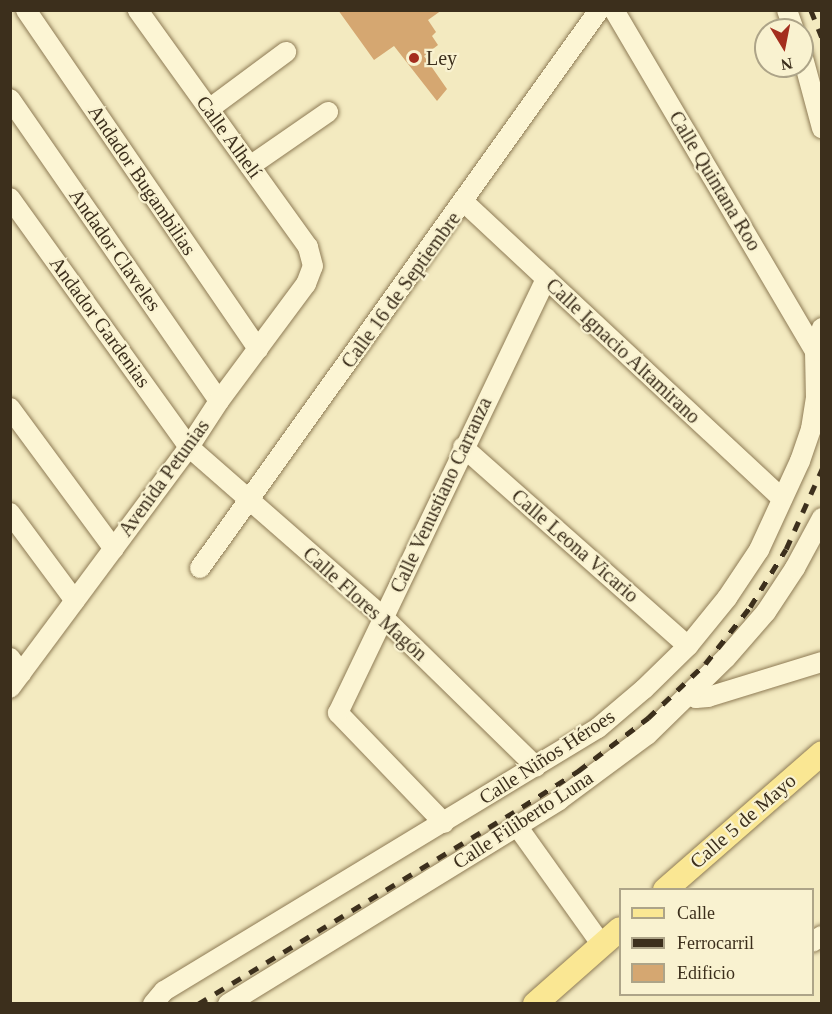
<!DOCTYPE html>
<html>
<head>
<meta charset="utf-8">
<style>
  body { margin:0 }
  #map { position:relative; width:832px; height:1014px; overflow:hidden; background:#f3eac0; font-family:Georgia,serif }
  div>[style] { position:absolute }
  .building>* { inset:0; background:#d5a771 }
  .roads { filter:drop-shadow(0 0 2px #8e7b55) drop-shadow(0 0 2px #8e7b55) }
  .minor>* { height:20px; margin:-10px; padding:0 10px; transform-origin:10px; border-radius:10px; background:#fcf5d4 }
  .major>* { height:24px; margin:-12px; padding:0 12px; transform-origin:12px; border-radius:12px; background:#fae793 }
  .rail>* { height:4.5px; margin-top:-2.25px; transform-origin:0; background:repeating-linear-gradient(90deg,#3c2f1c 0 10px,transparent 0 20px) }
  .dots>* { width:16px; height:16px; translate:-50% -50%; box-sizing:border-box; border:3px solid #f9f2d0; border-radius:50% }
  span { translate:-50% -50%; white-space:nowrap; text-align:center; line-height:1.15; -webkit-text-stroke:4.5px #f9f2d0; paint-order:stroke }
  .poi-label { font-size:20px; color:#3c2f1c }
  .left { translate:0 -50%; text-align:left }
  .street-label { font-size:20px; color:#3c2f1c }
  .frame { position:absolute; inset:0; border:12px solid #3c2f1c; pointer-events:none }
  .legend { position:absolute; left:619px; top:888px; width:195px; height:108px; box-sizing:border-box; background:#f9f2d0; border:2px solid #ada488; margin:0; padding:8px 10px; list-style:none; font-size:18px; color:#3c2f1c }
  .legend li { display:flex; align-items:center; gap:12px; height:30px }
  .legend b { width:30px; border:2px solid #ada488 }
  .north { position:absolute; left:754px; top:18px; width:60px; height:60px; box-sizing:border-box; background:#f9f2d0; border:2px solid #ada488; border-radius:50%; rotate:170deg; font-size:16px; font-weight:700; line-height:24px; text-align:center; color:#3c2f1c }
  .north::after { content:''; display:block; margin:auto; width:21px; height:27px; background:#a42e1e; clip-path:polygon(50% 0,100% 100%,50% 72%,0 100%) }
</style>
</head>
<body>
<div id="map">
  <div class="building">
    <div style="clip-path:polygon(338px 10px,442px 10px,428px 20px,436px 32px,432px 36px,438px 45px,424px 56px,447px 89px,437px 101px,394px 46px,374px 60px)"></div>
  </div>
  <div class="roads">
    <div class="minor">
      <div style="left:26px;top:10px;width:411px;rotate:55.6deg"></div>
      <div style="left:614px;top:10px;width:396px;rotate:59.5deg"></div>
      <div style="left:787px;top:10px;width:21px;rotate:71deg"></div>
      <div style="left:802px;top:54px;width:77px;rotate:74.9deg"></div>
      <div style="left:10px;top:99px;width:367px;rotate:55.3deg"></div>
      <div style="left:209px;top:109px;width:96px;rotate:-36.5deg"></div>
      <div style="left:250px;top:166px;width:95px;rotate:-34.7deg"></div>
      <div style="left:10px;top:198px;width:307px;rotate:54.3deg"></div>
      <div style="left:189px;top:447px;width:258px;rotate:41.2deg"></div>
      <div style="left:383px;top:617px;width:214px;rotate:44.4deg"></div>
      <div style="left:464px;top:202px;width:435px;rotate:43deg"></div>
      <div style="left:10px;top:408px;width:175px;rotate:53.6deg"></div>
      <div style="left:463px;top:447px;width:300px;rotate:41.5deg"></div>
      <div style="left:10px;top:513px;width:109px;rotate:53.5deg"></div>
      <div style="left:200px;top:568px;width:686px;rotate:-54.43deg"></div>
      <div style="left:10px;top:658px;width:19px;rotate:54deg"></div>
      <div style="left:10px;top:688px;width:300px;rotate:-53.4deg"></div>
      <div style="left:189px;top:447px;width:55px;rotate:-56.9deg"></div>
      <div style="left:219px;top:401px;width:146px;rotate:-53.4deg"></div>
      <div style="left:306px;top:284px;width:19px;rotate:-69deg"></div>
      <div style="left:313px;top:266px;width:20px;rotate:-105deg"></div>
      <div style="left:308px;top:247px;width:292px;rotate:-125.7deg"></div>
      <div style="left:690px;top:694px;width:7px;rotate:34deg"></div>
      <div style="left:696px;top:698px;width:12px;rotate:-5deg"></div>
      <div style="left:708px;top:697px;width:119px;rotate:-17.1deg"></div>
      <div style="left:444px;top:823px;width:153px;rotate:-133.9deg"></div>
      <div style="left:338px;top:713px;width:482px;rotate:-64.4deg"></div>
      <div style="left:517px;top:826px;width:146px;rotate:54.5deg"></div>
      <div style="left:812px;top:942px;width:12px;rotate:-31deg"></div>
      <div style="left:153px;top:1004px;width:17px;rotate:-50deg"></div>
      <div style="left:164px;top:991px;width:507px;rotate:-31.22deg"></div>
      <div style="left:598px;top:728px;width:60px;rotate:-40.3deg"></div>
      <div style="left:644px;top:689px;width:62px;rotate:-44.3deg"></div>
      <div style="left:688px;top:646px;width:62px;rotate:-50.9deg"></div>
      <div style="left:727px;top:598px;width:58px;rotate:-56.3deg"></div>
      <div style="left:759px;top:550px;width:98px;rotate:-65.3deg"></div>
      <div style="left:800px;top:461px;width:34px;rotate:-71deg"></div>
      <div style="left:811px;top:429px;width:30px;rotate:-81deg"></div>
      <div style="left:816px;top:399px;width:48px;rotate:-91.2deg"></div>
      <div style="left:815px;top:351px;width:24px;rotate:-73deg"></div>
      <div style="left:228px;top:1004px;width:389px;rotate:-31.6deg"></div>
      <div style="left:559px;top:800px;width:109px;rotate:-36.5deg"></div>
      <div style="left:647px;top:735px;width:110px;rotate:-44.3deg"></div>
      <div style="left:726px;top:658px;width:61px;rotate:-49deg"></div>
      <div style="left:766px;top:612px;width:53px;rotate:-56.6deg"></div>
      <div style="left:795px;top:568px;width:57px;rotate:-61.6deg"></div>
    </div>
    <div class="major">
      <div style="left:665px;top:890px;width:208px;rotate:-41.1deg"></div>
      <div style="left:535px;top:1004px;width:113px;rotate:-41.4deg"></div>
    </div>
  </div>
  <div class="rail">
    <div style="left:811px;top:10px;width:29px;rotate:68deg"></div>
    <div style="left:198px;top:1004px;width:379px;rotate:-31.3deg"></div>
    <div style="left:522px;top:807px;width:67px;rotate:-32.7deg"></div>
    <div style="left:578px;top:771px;width:88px;rotate:-37.1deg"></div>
    <div style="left:648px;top:718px;width:79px;rotate:-43.5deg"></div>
    <div style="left:705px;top:664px;width:73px;rotate:-51.7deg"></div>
    <div style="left:750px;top:607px;width:68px;rotate:-58.2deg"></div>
    <div style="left:786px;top:549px;width:88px;rotate:-65.8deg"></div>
  </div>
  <div class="dots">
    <div style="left:414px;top:58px;background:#a42e1e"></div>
  </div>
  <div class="poi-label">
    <span class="left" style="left:426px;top:58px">Ley</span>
  </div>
  <div class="street-label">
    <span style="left:229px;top:137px;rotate:54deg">Calle Alhelí</span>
    <span style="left:142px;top:180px;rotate:56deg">Andador Bugambilias</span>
    <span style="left:715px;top:181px;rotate:59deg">Calle Quintana Roo</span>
    <span style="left:115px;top:250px;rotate:55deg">Andador Claveles</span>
    <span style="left:401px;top:290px;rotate:-54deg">Calle 16 de Septiembre</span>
    <span style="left:100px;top:322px;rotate:54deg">Andador Gardenias</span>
    <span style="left:623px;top:351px;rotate:43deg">Calle Ignacio Altamirano</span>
    <span style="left:164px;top:478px;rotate:-54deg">Avenida Petunias</span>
    <span style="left:441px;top:495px;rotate:-65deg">Calle Venustiano Carranza</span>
    <span style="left:575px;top:546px;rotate:41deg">Calle Leona Vicario</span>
    <span style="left:365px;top:604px;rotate:42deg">Calle Flores Magón</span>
    <span style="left:547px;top:757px;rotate:-33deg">Calle Niños Héroes</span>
    <span style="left:523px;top:820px;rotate:-33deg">Calle Filiberto Luna</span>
    <span style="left:743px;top:821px;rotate:-41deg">Calle 5 de Mayo</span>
  </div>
  <div class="frame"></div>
  <ul class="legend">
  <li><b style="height:8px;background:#fae793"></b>Calle</li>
  <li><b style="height:8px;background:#3c2f1c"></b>Ferrocarril</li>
  <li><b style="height:16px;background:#d5a771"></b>Edificio</li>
  </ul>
  <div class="north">N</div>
</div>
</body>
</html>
